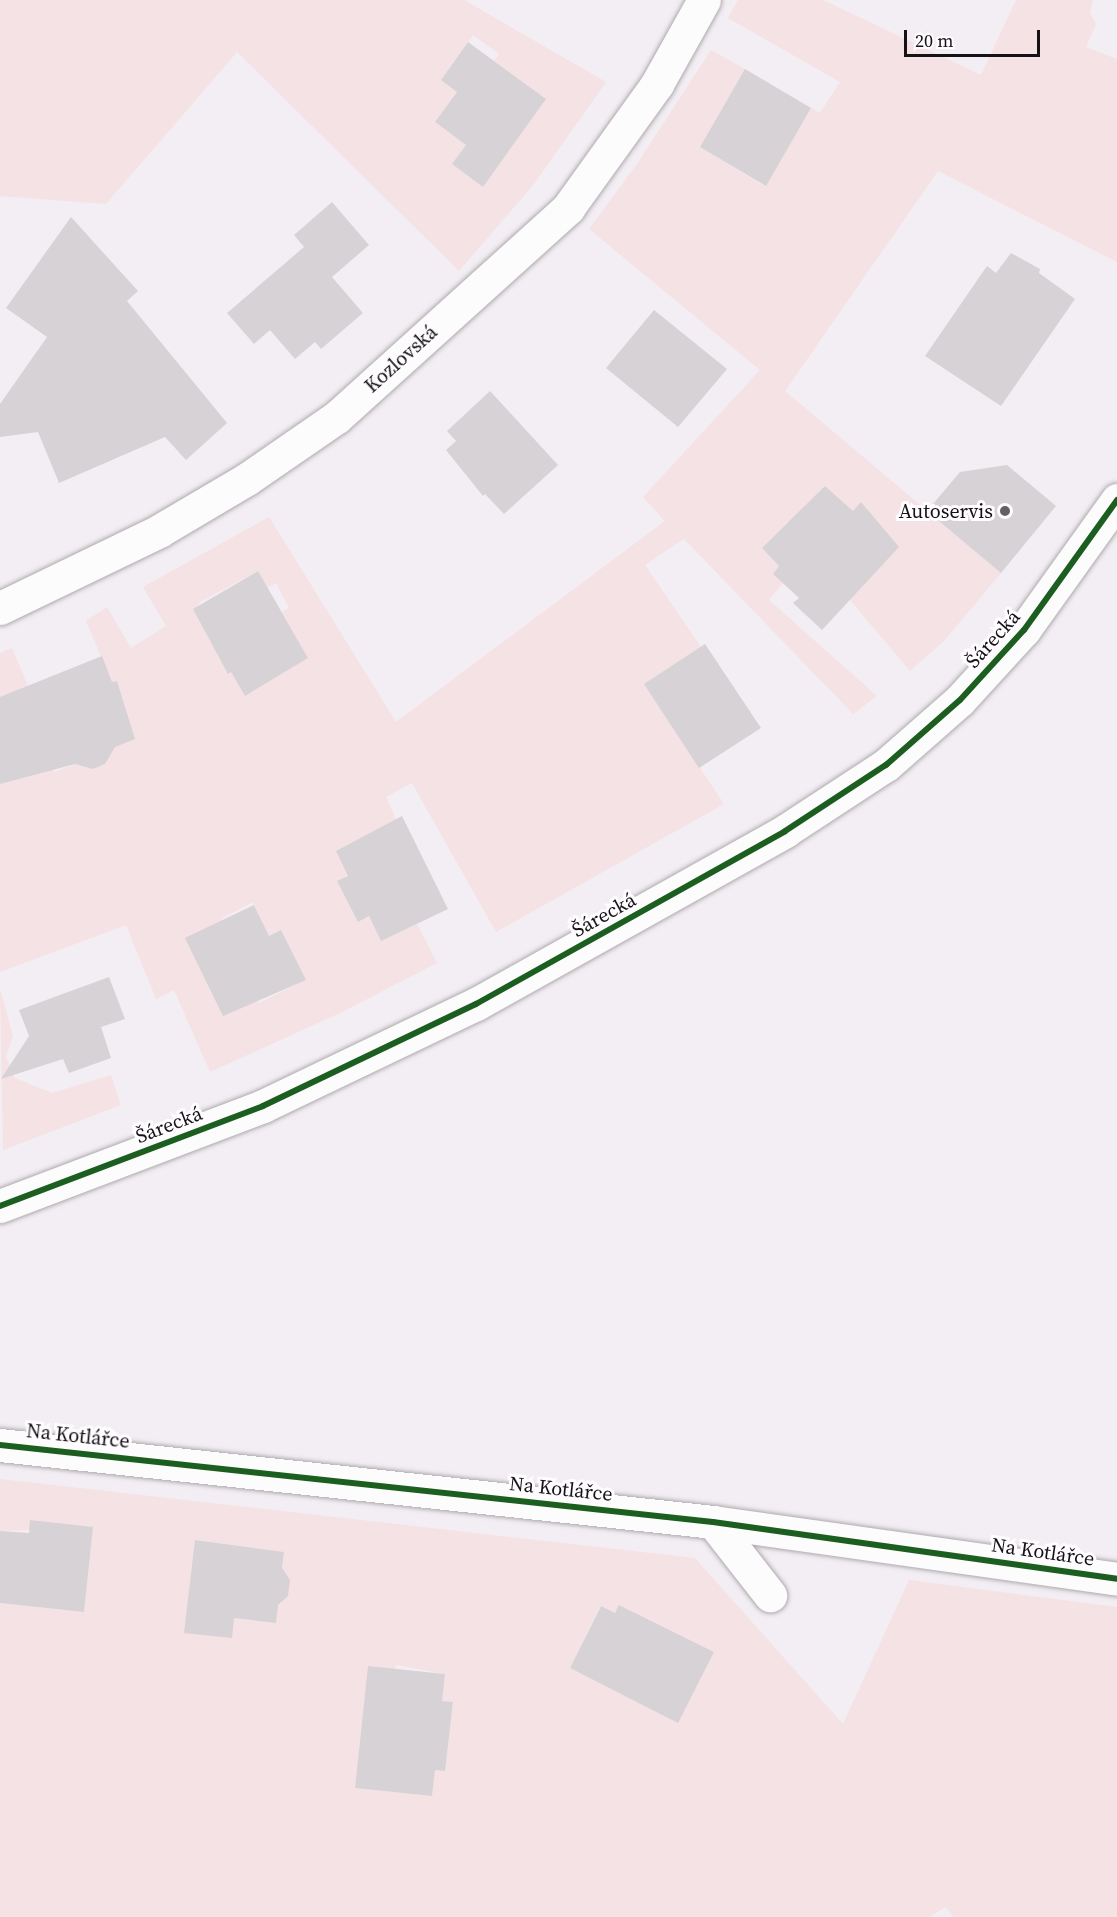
<!DOCTYPE html>
<html>
<head>
<meta charset="utf-8">
<style>
  body { margin:0 }
  #map { position:relative; width:1117px; height:1917px; overflow:hidden; background:#f3eef3; font-family:"Source Serif 4",serif }
  div>[style] { position:absolute }
  .green>* { inset:0; background:#f4e2e4 }
  .building>* { inset:0; background:#d6d2d5 }
  .roads { filter:drop-shadow(0 0 2px #aeaaae) drop-shadow(0 0 2px #aeaaae) }
  .street>* { height:33px; margin:-16.5px; padding:0 16.5px; transform-origin:16.5px; border-radius:16.5px; background:#fdfcfd }
  .secondary>* { height:33px; margin:-16.5px; padding:0 16.5px; transform-origin:16.5px; border-radius:16.5px; background:#fdfcfd }
  .cycleway>* { height:6px; margin:-3px; padding:0 3px; transform-origin:3px; border-radius:3px; background:#1b5e20 }
  .dots>* { width:16px; height:16px; translate:-50% -50%; box-sizing:border-box; border:3px solid #fffcff; border-radius:50% }
  span { translate:-50% -50%; white-space:nowrap; text-align:center; line-height:1.15; -webkit-text-stroke:6px #fffcff; paint-order:stroke }
  .street-label { font-size:20px; color:#151215 }
  .poi-label { font-size:20px; color:#151215 }
  .right { translate:-100% -50%; text-align:right }
  .scale { position:absolute; left:904px; top:30px; width:136px; height:27px; box-sizing:border-box; border:3px solid #151215; border-top:0; padding-left:8px; font-size:18px; line-height:21px; white-space:nowrap; color:#151215; -webkit-text-stroke:4px #fffcff; paint-order:stroke }
</style>
</head>
<body>
<div id="map">
  <div class="green">
    <div style="clip-path:polygon(evenodd,0 0,464px 0,606px 82px,534px 184px,459px 271px,237px 52px,106px 204px,0 196px,0 0,473px 35px,499px 54px,494px 61px,546px 99px,483px 187px,452px 164px,466px 145px,435px 122px,457px 92px,441px 80px,473px 35px)"></div>
    <div style="clip-path:polygon(evenodd,738px 0,823px 0,981px 75px,1016px 0,1093px 0,1090px 12px,1096px 24px,1086px 47px,1117px 59px,1117px 262px,938px 171px,785px 391px,1001px 573px,944px 641px,910px 671px,850px 600px,853px 511px,825px 486px,789px 525px,787px 523px,762px 548px,779px 566px,773px 574px,783px 583px,769px 600px,877px 696px,853px 714px,684px 539px,673px 546px,645px 565px,701px 647px,644px 684px,724px 804px,496px 932px,412px 783px,386px 797px,396px 820px,336px 851px,348px 876px,338px 881px,358px 922px,369px 916px,381px 941px,417px 924px,437px 963px,340px 1013px,210px 1072px,174px 990px,156px 999px,126px 925px,0 972px,0 784px,17px 779px,0 728px,0 653px,12px 648px,28px 686px,20px 689px,54px 772px,80px 762px,93px 769px,105px 764px,109px 749px,135px 739px,117px 681px,112px 682px,86px 621px,107px 607px,131px 648px,166px 626px,143px 587px,269px 517px,396px 722px,665px 521px,643px 497px,760px 370px,589px 229px,637px 164px,711px 50px,745px 69px,700px 147px,765px 186px,811px 108px,820px 113px,840px 82px,728px 18px,738px 0,258px 571px,267px 588px,276px 583px,289px 608px,282px 612px,308px 658px,245px 696px,231px 672px,228px 673px,195px 611px,200px 602px,258px 571px,738px 0,253px 902px,269px 936px,281px 930px,305px 980px,259px 1003px,222px 918px,253px 902px)"></div>
    <div style="clip-path:polygon(0 989px,13px 1036px,6px 1057px,15px 1078px,52px 1093px,111px 1075px,121px 1105px,3px 1150px)"></div>
    <div style="clip-path:polygon(evenodd,0 1479px,695px 1558px,843px 1724px,909px 1580px,1117px 1607px,1117px 1917px,953px 1917px,946px 1907px,929px 1917px,0 1917px,0 1603px,84px 1612px,93px 1528px,0 1531px,0 1479px,196px 1540px,284px 1552px,282px 1575px,289px 1580px,288px 1596px,278px 1599px,276px 1623px,234px 1618px,191px 1573px,196px 1540px,0 1479px,620px 1605px,714px 1652px,678px 1722px,570px 1668px,600px 1606px,615px 1613px,620px 1605px,0 1479px,396px 1665px,445px 1674px,442px 1701px,453px 1703px,445px 1771px,435px 1770px,432px 1796px,355px 1788px,368px 1666px,395px 1669px,396px 1665px)"></div>
  </div>
  <div class="building">
    <div style="clip-path:polygon(468px 42px,546px 99px,483px 187px,452px 164px,466px 145px,435px 122px,457px 92px,441px 80px)"></div>
    <div style="clip-path:polygon(745px 69px,811px 108px,766px 186px,700px 147px)"></div>
    <div style="clip-path:polygon(332px 202px,369px 245px,332px 277px,363px 313px,321px 349px,315px 342px,295px 359px,270px 330px,254px 344px,227px 313px,304px 247px,294px 235px)"></div>
    <div style="clip-path:polygon(71px 217px,138px 291px,127px 301px,227px 423px,186px 460px,165px 437px,59px 483px,38px 432px,0 437px,0 404px,47px 337px,6px 308px)"></div>
    <div style="clip-path:polygon(1011px 253px,1040px 269px,1039px 273px,1075px 299px,1001px 406px,925px 356px,987px 266px,996px 273px)"></div>
    <div style="clip-path:polygon(654px 310px,727px 369px,678px 427px,606px 368px)"></div>
    <div style="clip-path:polygon(490px 391px,558px 465px,504px 514px,485px 494px,483px 496px,446px 450px,456px 441px,447px 431px)"></div>
    <div style="clip-path:polygon(1007px 465px,1056px 506px,1001px 573px,927px 511px,960px 472px)"></div>
    <div style="clip-path:polygon(825px 486px,853px 511px,861px 502px,899px 547px,822px 630px,793px 603px,799px 598px,773px 574px,779px 566px,762px 548px)"></div>
    <div style="clip-path:polygon(258px 571px,308px 658px,245px 696px,231px 672px,228px 674px,193px 609px)"></div>
    <div style="clip-path:polygon(705px 644px,761px 728px,699px 768px,644px 684px)"></div>
    <div style="clip-path:polygon(102px 656px,112px 682px,117px 681px,135px 739px,115px 747px,105px 764px,93px 769px,75px 764px,0 784px,0 697px)"></div>
    <div style="clip-path:polygon(402px 816px,448px 909px,381px 941px,369px 916px,358px 922px,337px 881px,348px 876px,336px 851px)"></div>
    <div style="clip-path:polygon(254px 905px,269px 936px,281px 930px,306px 980px,223px 1016px,185px 938px)"></div>
    <div style="clip-path:polygon(109px 977px,125px 1019px,101px 1027px,111px 1058px,69px 1073px,63px 1059px,1px 1079px,29px 1036px,19px 1010px)"></div>
    <div style="clip-path:polygon(30px 1520px,93px 1527px,84px 1612px,0 1603px,0 1531px,29px 1533px)"></div>
    <div style="clip-path:polygon(195px 1540px,284px 1552px,282px 1568px,290px 1580px,288px 1596px,278px 1605px,276px 1623px,234px 1618px,232px 1638px,184px 1633px)"></div>
    <div style="clip-path:polygon(619px 1605px,714px 1652px,678px 1723px,570px 1668px,601px 1606px,615px 1613px)"></div>
    <div style="clip-path:polygon(368px 1666px,445px 1674px,442px 1701px,453px 1702px,445px 1771px,435px 1770px,432px 1796px,355px 1788px)"></div>
  </div>
  <div class="roads">
    <div class="street">
      <div style="left:0;top:608px;width:177px;rotate:-25.8deg"></div>
      <div style="left:159px;top:531px;width:102px;rotate:-30.6deg"></div>
      <div style="left:247px;top:479px;width:109px;rotate:-34.6deg"></div>
      <div style="left:337px;top:417px;width:312px;rotate:-42.1deg"></div>
      <div style="left:568px;top:208px;width:153px;rotate:-54.3deg"></div>
      <div style="left:657px;top:84px;width:96px;rotate:-60.8deg"></div>
      <div style="left:0;top:1445px;width:717px;rotate:6.16deg"></div>
      <div style="left:713px;top:1522px;width:408px;rotate:8deg"></div>
      <div style="left:713px;top:1522px;width:93px;rotate:52deg"></div>
    </div>
    <div class="secondary">
      <div style="left:0;top:1206px;width:281px;rotate:-20.8deg"></div>
      <div style="left:263px;top:1106px;width:236px;rotate:-25.6deg"></div>
      <div style="left:476px;top:1004px;width:354px;rotate:-29.2deg"></div>
      <div style="left:785px;top:831px;width:121px;rotate:-33.2deg"></div>
      <div style="left:886px;top:765px;width:98px;rotate:-41.3deg"></div>
      <div style="left:960px;top:700px;width:95px;rotate:-47.6deg"></div>
      <div style="left:1024px;top:630px;width:160px;rotate:-54.4deg"></div>
    </div>
  </div>
  <div class="cycleway">
    <div style="left:0;top:1206px;width:281px;rotate:-20.8deg"></div>
    <div style="left:263px;top:1106px;width:236px;rotate:-25.6deg"></div>
    <div style="left:476px;top:1004px;width:354px;rotate:-29.2deg"></div>
    <div style="left:785px;top:831px;width:121px;rotate:-33.2deg"></div>
    <div style="left:886px;top:765px;width:98px;rotate:-41.3deg"></div>
    <div style="left:960px;top:700px;width:95px;rotate:-47.6deg"></div>
    <div style="left:1024px;top:630px;width:160px;rotate:-54.4deg"></div>
    <div style="left:0;top:1445px;width:717px;rotate:6.16deg"></div>
    <div style="left:713px;top:1522px;width:408px;rotate:8deg"></div>
  </div>
  <div class="dots">
    <div style="left:1005px;top:511px;background:#635f63"></div>
  </div>
  <div class="street-label">
    <span style="left:401px;top:359px;rotate:-42deg">Kozlovská</span>
    <span style="left:993px;top:639px;rotate:-48deg">Šárecká</span>
    <span style="left:604px;top:915px;rotate:-29deg">Šárecká</span>
    <span style="left:169px;top:1125px;rotate:-21deg">Šárecká</span>
    <span style="left:78px;top:1436px;rotate:6deg">Na Kotlářce</span>
    <span style="left:561px;top:1489px;rotate:6deg">Na Kotlářce</span>
    <span style="left:1043px;top:1552px;rotate:8deg">Na Kotlářce</span>
  </div>
  <div class="poi-label">
    <span class="right" style="left:993px;top:511px">Autoservis</span>
  </div>
  <div class="scale">20 m</div>
</div>
</body>
</html>
